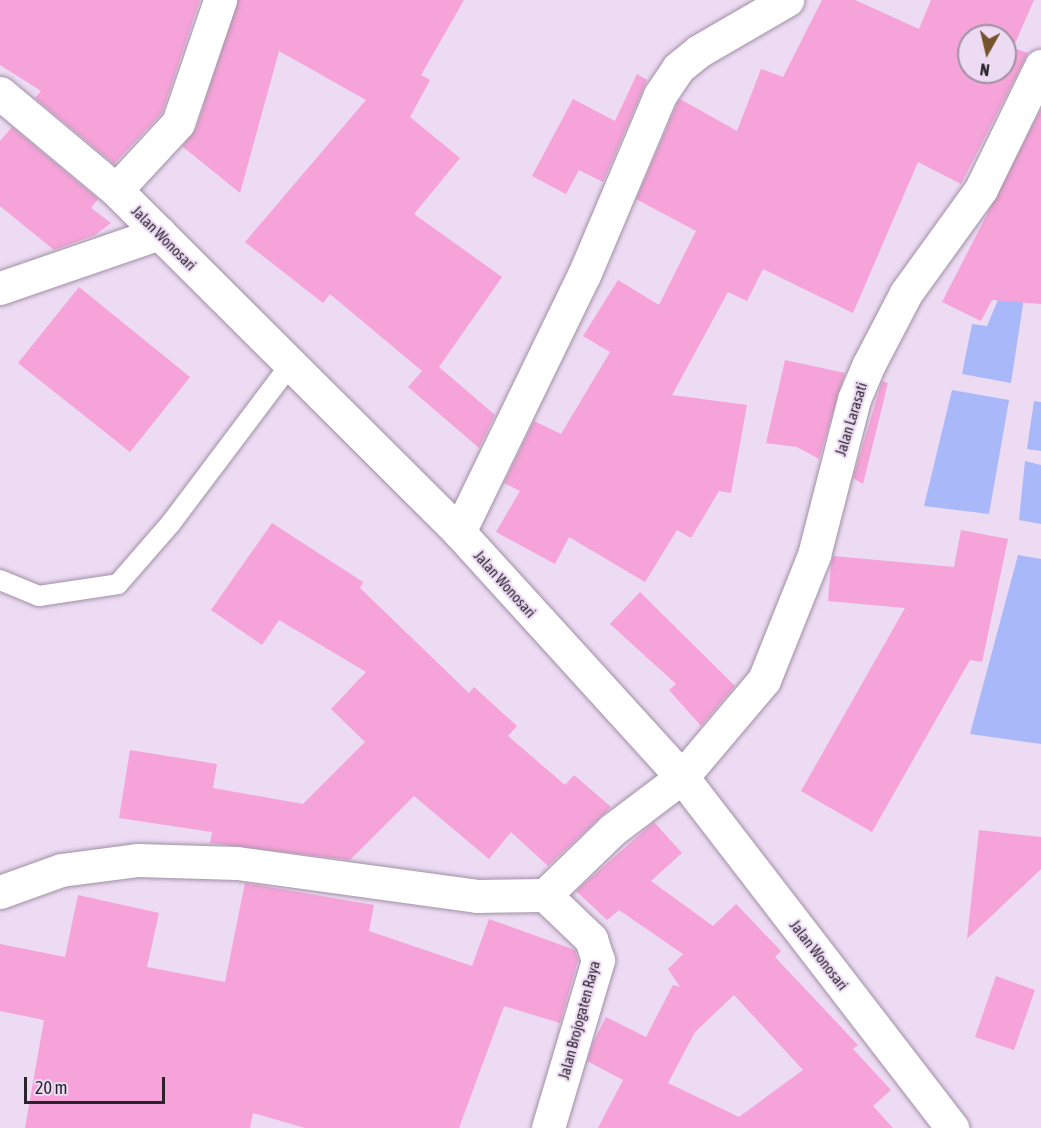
<!DOCTYPE html>
<html>
<head>
<meta charset="utf-8">
<style>
  body { margin:0 }
  #map { position:relative; width:1041px; height:1128px; overflow:hidden; background:#eddbf3; font-family:"Asap Condensed",sans-serif }
  div>[style] { position:absolute }
  .water>* { inset:0; background:#a8b8f9 }
  .building>* { inset:0; background:#f5a3d8 }
  .roads { filter:drop-shadow(0 0 2px #a090a5) drop-shadow(0 0 2px #a090a5) }
  .lane>* { height:20px; margin:-10px; padding:0 10px; transform-origin:10px; border-radius:10px; background:#fff }
  .street>* { height:33px; margin:-16.5px; padding:0 16.5px; transform-origin:16.5px; border-radius:16.5px; background:#fff }
  .highway>* { height:33px; margin:-16.5px; padding:0 16.5px; transform-origin:16.5px; border-radius:16.5px; background:#fff }
  span { translate:-50% -50%; white-space:nowrap; text-align:center; line-height:1.15; -webkit-text-stroke:4.5px #eddbf3; paint-order:stroke }
  .street-label { font-size:15px; color:#2a232c }
  .north { position:absolute; left:957px; top:24px; width:60px; height:60px; box-sizing:border-box; background:#eddbf3; border:2px solid #9f91a3; border-radius:50%; rotate:188deg; font-size:16px; font-weight:700; line-height:24px; text-align:center; color:#2a232c }
  .north::after { content:''; display:block; margin:auto; width:21px; height:27px; background:#75542b; clip-path:polygon(50% 0,100% 100%,50% 72%,0 100%) }
  .scale { position:absolute; left:24px; top:1077px; width:141px; height:27px; box-sizing:border-box; border:3px solid #2a232c; border-top:0; padding-left:8px; font-size:18px; line-height:21px; white-space:nowrap; color:#2a232c; -webkit-text-stroke:4px #eddbf3; paint-order:stroke }
</style>
</head>
<body>
<div id="map">
  <div class="water">
    <div style="clip-path:polygon(1025px 291px,1011px 383px,962px 374px,972px 324px,987px 326px,999px 297px)"></div>
    <div style="clip-path:polygon(952px 390px,1009px 400px,989px 514px,924px 506px)"></div>
    <div style="clip-path:polygon(1034px 401px,1041px 402px,1041px 451px,1027px 449px)"></div>
    <div style="clip-path:polygon(1025px 461px,1041px 465px,1041px 524px,1019px 520px)"></div>
    <div style="clip-path:polygon(1018px 555px,1041px 559px,1041px 744px,970px 734px)"></div>
  </div>
  <div class="building">
    <div style="clip-path:polygon(0 0,200px 0,162px 113px,114px 164px,35px 98px,41px 91px,0 65px)"></div>
    <div style="clip-path:polygon(238px 0,464px 0,421px 75px,430px 80px,410px 117px,460px 158px,414px 214px,502px 277px,439px 367px,495px 415px,479px 448px,408px 387px,422px 371px,330px 294px,323px 303px,245px 242px,366px 100px,279px 51px,240px 193px,182px 146px,196px 129px)"></div>
    <div style="clip-path:polygon(evenodd,822px 0,855px 0,919px 29px,931px 0,1034px 0,1013px 48px,1028px 53px,961px 184px,918px 162px,853px 313px,763px 269px,747px 301px,728px 292px,672px 395px,747px 405px,731px 493px,719px 491px,691px 538px,677px 530px,645px 582px,569px 537px,555px 564px,496px 532px,520px 491px,504px 483px,534px 421px,561px 434px,610px 352px,583px 336px,618px 280px,659px 305px,696px 231px,636px 199px,677px 104px,680px 99px,737px 131px,761px 69px,783px 77px,822px 0,969px 36px,1005px 36px,1005px 72px,969px 72px,969px 36px)"></div>
    <div style="clip-path:polygon(637px 74px,647px 80px,603px 182px,579px 170px,566px 194px,532px 176px,573px 99px,615px 121px)"></div>
    <div style="clip-path:polygon(1041px 109px,1041px 304px,992px 300px,981px 321px,942px 302px)"></div>
    <div style="clip-path:polygon(12px 127px,98px 199px,91px 208px,111px 223px,95px 235px,54px 250px,0 206px,0 141px)"></div>
    <div style="clip-path:polygon(79px 287px,190px 377px,130px 452px,18px 363px)"></div>
    <div style="clip-path:polygon(785px 360px,845px 373px,819px 459px,797px 447px,766px 443px)"></div>
    <div style="clip-path:polygon(882px 381px,888px 383px,863px 484px,853px 478px)"></div>
    <div style="clip-path:polygon(272px 523px,363px 582px,360px 588px,469px 693px,474px 687px,517px 726px,508px 736px,565px 785px,574px 775px,611px 807px,548px 866px,511px 832px,489px 859px,414px 796px,350px 860px,210px 843px,212px 832px,119px 818px,130px 750px,217px 764px,213px 788px,303px 804px,365px 742px,331px 709px,366px 672px,279px 620px,262px 645px,211px 610px)"></div>
    <div style="clip-path:polygon(961px 530px,1008px 539px,982px 662px,970px 660px,872px 832px,801px 791px,905px 608px,828px 601px,831px 564px,833px 556px,954px 567px)"></div>
    <div style="clip-path:polygon(640px 592px,735px 686px,701px 726px,669px 690px,676px 684px,610px 624px)"></div>
    <div style="clip-path:polygon(evenodd,654px 822px,682px 853px,651px 881px,713px 926px,736px 904px,781px 951px,775px 957px,858px 1045px,853px 1049px,891px 1090px,873px 1106px,893px 1128px,598px 1128px,623px 1080px,587px 1061px,593px 1043px,606px 1017px,646px 1037px,673px 985px,680px 987px,668px 969px,683px 954px,619px 910px,607px 920px,576px 891px,654px 822px,734px 995px,803px 1070px,739px 1117px,668px 1083px,695px 1032px,734px 995px)"></div>
    <div style="clip-path:polygon(979px 830px,1041px 837px,1041px 869px,967px 939px)"></div>
    <div style="clip-path:polygon(245px 883px,374px 905px,369px 931px,472px 966px,489px 919px,575px 950px,578px 960px,560px 1023px,504px 1006px,459px 1128px,305px 1128px,253px 1113px,250px 1128px,25px 1128px,44px 1020px,0 1011px,0 944px,65px 957px,78px 895px,159px 913px,147px 967px,225px 982px)"></div>
    <div style="clip-path:polygon(996px 976px,1035px 990px,1014px 1050px,975px 1037px)"></div>
  </div>
  <div class="roads">
    <div class="lane">
      <div style="left:0;top:580px;width:42px;rotate:22.3deg"></div>
      <div style="left:39px;top:596px;width:80px;rotate:-8.6deg"></div>
      <div style="left:118px;top:584px;width:81px;rotate:-49deg"></div>
      <div style="left:171px;top:523px;width:199px;rotate:-53deg"></div>
    </div>
    <div class="street">
      <div style="left:116px;top:190px;width:91px;rotate:-47.2deg"></div>
      <div style="left:178px;top:123px;width:130px;rotate:-71.1deg"></div>
      <div style="left:0;top:288px;width:169px;rotate:-19deg"></div>
      <div style="left:459px;top:532px;width:286px;rotate:-64.1deg"></div>
      <div style="left:584px;top:275px;width:195px;rotate:-67.1deg"></div>
      <div style="left:660px;top:95px;width:32px;rotate:-56deg"></div>
      <div style="left:678px;top:68px;width:27px;rotate:-39deg"></div>
      <div style="left:699px;top:51px;width:102px;rotate:-30.1deg"></div>
      <div style="left:0;top:892px;width:65px;rotate:-19.8deg"></div>
      <div style="left:61px;top:870px;width:78px;rotate:-7.4deg"></div>
      <div style="left:138px;top:860px;width:99px;rotate:1.7deg"></div>
      <div style="left:237px;top:863px;width:242px;rotate:7.8deg"></div>
      <div style="left:477px;top:896px;width:68px;rotate:-0.8deg"></div>
      <div style="left:545px;top:895px;width:93px;rotate:-44.1deg"></div>
      <div style="left:612px;top:830px;width:88px;rotate:-37.1deg"></div>
      <div style="left:682px;top:777px;width:127px;rotate:-49.8deg"></div>
      <div style="left:764px;top:680px;width:135px;rotate:-68.2deg"></div>
      <div style="left:814px;top:555px;width:161px;rotate:-75.6deg"></div>
      <div style="left:854px;top:399px;width:38px;rotate:-67deg"></div>
      <div style="left:869px;top:364px;width:80px;rotate:-62.5deg"></div>
      <div style="left:906px;top:293px;width:128px;rotate:-54.2deg"></div>
      <div style="left:981px;top:189px;width:137px;rotate:-64deg"></div>
      <div style="left:545px;top:895px;width:64px;rotate:43.7deg"></div>
      <div style="left:591px;top:939px;width:22px;rotate:72deg"></div>
      <div style="left:598px;top:960px;width:175px;rotate:106.6deg"></div>
    </div>
    <div class="highway">
      <div style="left:0;top:93px;width:151px;rotate:39.9deg"></div>
      <div style="left:116px;top:190px;width:484px;rotate:44.9deg"></div>
      <div style="left:459px;top:532px;width:331px;rotate:47.7deg"></div>
      <div style="left:682px;top:777px;width:443px;rotate:52.4deg"></div>
    </div>
  </div>
  <div class="street-label">
    <span style="left:164px;top:238px;rotate:45deg">Jalan Wonosari</span>
    <span style="left:851px;top:419px;rotate:-73deg">Jalan Larasati</span>
    <span style="left:505px;top:584px;rotate:48deg">Jalan Wonosari</span>
    <span style="left:819px;top:955px;rotate:52deg">Jalan Wonosari</span>
    <span style="left:579px;top:1020px;rotate:-75deg">Jalan Brojogaten Raya</span>
  </div>
  <div class="north">N</div>
  <div class="scale">20 m</div>
</div>
</body>
</html>
